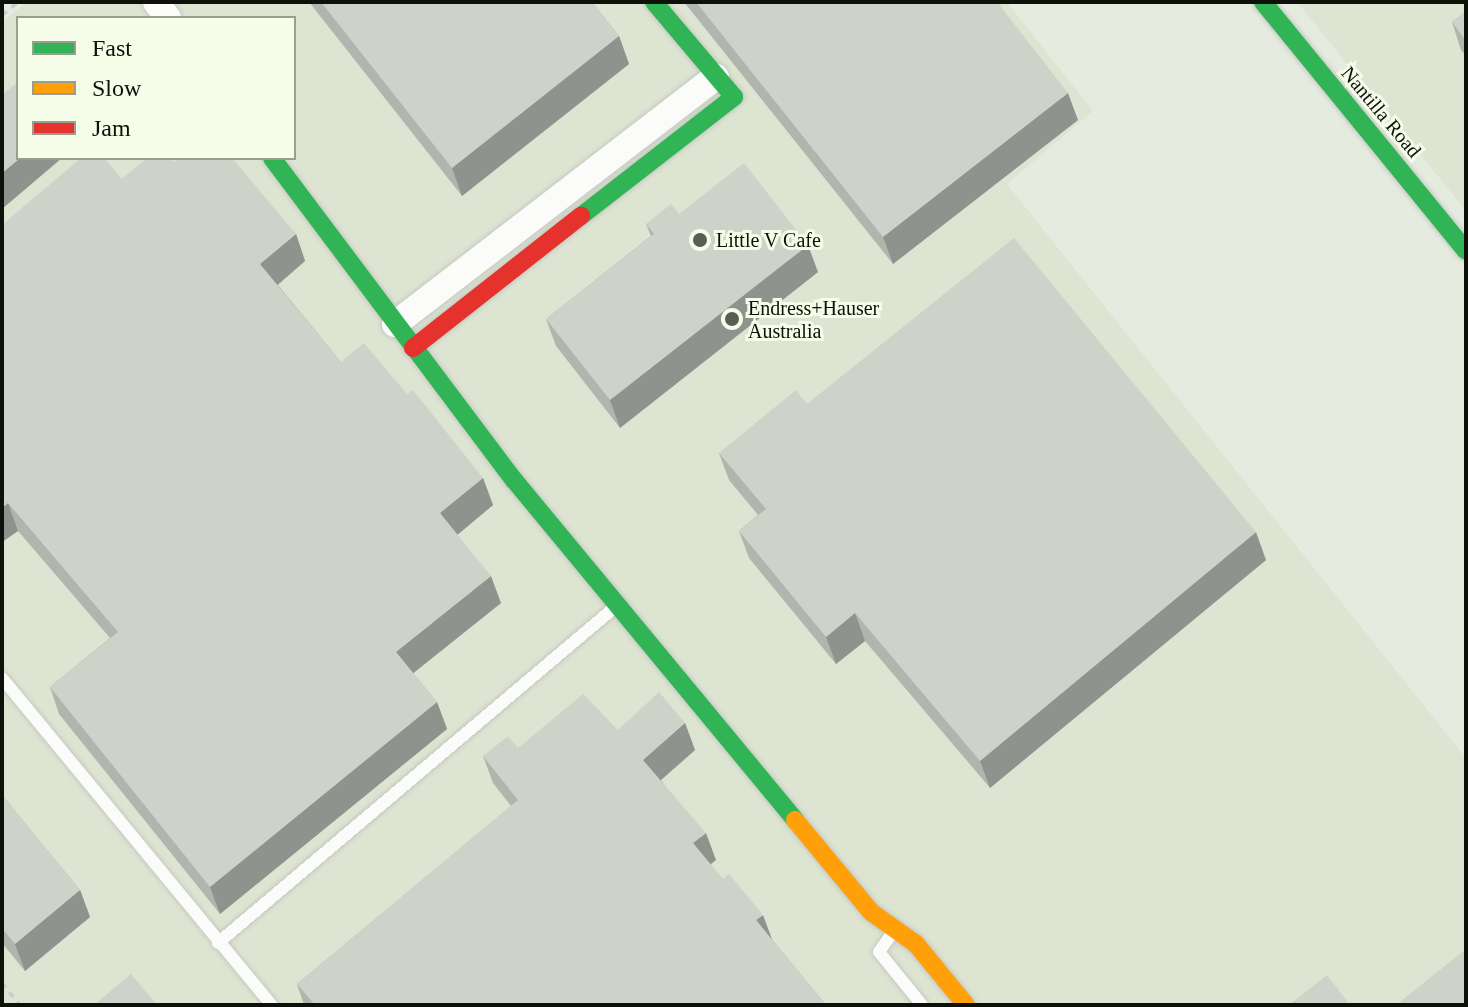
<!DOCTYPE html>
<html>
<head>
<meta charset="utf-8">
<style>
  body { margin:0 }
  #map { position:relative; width:1468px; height:1007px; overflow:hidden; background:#e6ebe0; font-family:Georgia,serif }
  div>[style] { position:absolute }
  .built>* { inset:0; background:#dde5d2 }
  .path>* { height:4px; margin-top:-2px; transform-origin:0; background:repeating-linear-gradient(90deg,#cccecb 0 6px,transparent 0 12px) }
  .roads { filter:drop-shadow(0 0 2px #c5c9c1) drop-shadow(0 0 2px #c5c9c1) }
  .lane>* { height:12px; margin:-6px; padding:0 6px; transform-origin:6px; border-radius:6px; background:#fbfcfa }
  .street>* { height:26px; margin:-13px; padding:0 13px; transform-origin:13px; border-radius:13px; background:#fbfcfa }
  .fast>* { height:18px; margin:-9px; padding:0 9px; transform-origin:9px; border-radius:9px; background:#30b455 }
  .slow>* { height:18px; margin:-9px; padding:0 9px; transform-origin:9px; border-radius:9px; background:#ff9f0a }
  .jam>* { height:18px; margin:-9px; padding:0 9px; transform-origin:9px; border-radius:9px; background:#e5322d }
  .wall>* { inset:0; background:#b1b5ad }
  .shaded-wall>* { inset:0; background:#90938d }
  .building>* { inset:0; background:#ced2c9 }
  .dots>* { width:22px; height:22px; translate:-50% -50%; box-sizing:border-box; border:4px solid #f5fde9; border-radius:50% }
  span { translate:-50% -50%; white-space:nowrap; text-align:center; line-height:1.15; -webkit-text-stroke:6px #f5fde9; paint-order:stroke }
  .street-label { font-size:20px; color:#0e100a }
  .poi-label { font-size:20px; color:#0e100a }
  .left { translate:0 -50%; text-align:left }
  .frame { position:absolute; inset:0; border:4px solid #0e100a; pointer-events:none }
  .legend { position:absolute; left:16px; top:16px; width:280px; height:144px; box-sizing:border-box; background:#f5fde9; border:2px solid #999e90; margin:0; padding:10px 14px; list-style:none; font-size:24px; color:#0e100a }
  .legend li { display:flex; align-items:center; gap:16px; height:40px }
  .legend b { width:40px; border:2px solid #999e90 }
</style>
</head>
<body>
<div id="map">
  <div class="built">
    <div style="clip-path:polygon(evenodd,27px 2px,1007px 2px,1093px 111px,1007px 184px,1466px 758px,1466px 1005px,2px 1005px,2px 22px,27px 2px,18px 18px,294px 18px,294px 158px,18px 158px,18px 18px)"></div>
    <div style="clip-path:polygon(1297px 2px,1466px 2px,1466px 211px,1366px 87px)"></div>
  </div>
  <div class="path">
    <div style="left:2px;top:15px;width:21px;rotate:-39deg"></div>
    <div style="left:2px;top:983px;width:28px;rotate:51deg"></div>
  </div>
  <div class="roads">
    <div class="lane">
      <div style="left:2px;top:678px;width:424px;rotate:50.5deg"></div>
      <div style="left:893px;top:932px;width:24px;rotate:125deg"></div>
      <div style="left:879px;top:952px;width:68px;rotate:50.9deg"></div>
      <div style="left:218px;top:943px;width:520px;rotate:-40.24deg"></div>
    </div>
    <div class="street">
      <div style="left:156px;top:2px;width:20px;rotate:53deg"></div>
      <div style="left:395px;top:324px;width:405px;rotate:-37.6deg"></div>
    </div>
    <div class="fast">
      <div style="left:1263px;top:2px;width:321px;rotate:50.8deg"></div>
      <div style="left:272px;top:158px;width:403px;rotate:53.1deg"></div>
      <div style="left:514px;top:480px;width:441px;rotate:50.4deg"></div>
      <div style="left:581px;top:216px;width:194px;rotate:-37.9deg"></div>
      <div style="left:734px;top:97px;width:124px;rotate:-130.1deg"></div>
    </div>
    <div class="slow">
      <div style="left:795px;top:820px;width:119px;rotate:50.4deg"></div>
      <div style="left:871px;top:912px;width:55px;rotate:35.4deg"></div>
      <div style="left:916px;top:944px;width:79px;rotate:50.7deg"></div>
    </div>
    <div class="jam">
      <div style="left:413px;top:348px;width:214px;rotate:-38.2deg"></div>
    </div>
  </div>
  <div class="wall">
    <div style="clip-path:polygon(309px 2px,592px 2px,619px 36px,629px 64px,462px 196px)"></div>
    <div style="clip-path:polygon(684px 2px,997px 2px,1078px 120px,893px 264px)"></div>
    <div style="clip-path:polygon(1466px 11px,1466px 56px,1461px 50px,1452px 22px)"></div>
    <div style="clip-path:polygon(174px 162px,296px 234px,305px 261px,278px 285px,341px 362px,407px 394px,483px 478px,493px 505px,457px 535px,501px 603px,413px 673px,437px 702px,447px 729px,220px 914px,59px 714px,50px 687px,110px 638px,18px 531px,2px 542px,2px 222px,3px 224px,122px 179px)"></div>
    <div style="clip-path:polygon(679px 214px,818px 272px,620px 428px,556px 346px,546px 319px,651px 236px,646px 224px)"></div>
    <div style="clip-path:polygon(807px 404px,1266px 560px,990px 788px,865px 641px,836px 664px,749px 558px,739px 531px,758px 515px,729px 480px,719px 453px)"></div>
    <div style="clip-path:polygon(685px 723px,695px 750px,661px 780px,716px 860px,710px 864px,826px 1005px,304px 1005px,297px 984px,511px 806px,493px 783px,483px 756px,618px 730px)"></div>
    <div style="clip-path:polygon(2px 795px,80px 890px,90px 917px,25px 971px,2px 943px)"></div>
  </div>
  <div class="shaded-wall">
    <div style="clip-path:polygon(619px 36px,629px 64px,462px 196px,452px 168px)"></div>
    <div style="clip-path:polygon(1068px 93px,1078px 120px,893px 264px,883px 237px)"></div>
    <div style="clip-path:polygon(20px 158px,62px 158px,2px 209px,2px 173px)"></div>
    <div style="clip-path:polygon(296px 234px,305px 261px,270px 291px,260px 264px)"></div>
    <div style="clip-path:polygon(808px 245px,818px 272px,620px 428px,610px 400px)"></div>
    <div style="clip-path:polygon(483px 478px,493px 505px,450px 541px,440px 513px)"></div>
    <div style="clip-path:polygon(8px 503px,18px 531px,2px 542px,2px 508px)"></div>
    <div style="clip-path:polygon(1256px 532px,1266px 560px,990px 788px,980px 761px)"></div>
    <div style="clip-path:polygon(491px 576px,501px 603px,406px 679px,396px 652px)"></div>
    <div style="clip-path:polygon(855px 613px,865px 641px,836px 664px,826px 637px)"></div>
    <div style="clip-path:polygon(437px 702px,447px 729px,220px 914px,210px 887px)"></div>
    <div style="clip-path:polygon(685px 723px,695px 750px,653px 787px,643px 760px)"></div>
    <div style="clip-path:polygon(706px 833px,716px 860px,703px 870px,693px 843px)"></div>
    <div style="clip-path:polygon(80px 890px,90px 917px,25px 971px,15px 944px)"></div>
    <div style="clip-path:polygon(763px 915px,773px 942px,756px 920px)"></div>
  </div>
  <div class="building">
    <div style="clip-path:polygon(321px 2px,592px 2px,619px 36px,452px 168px)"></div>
    <div style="clip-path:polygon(696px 2px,997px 2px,1068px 93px,883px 237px)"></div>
    <div style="clip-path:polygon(1466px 11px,1466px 41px,1452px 22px)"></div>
    <div style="clip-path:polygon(18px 82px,18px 158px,20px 158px,2px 173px,2px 95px)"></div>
    <div style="clip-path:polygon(81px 158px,104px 158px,122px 179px,147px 158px,171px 158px,174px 162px,178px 158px,232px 158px,296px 234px,260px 264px,341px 362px,364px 343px,407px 394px,413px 390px,483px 478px,440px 513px,491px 576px,396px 652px,437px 702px,210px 887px,50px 687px,118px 632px,8px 503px,2px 508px,2px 222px,3px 224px)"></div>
    <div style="clip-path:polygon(744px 163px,808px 245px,610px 400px,546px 319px,654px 234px,646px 224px,671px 204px,679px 214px)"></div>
    <div style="clip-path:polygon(1014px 238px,1256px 532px,980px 761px,855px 613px,826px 637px,739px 531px,766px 509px,719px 453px,796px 390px,807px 404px)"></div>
    <div style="clip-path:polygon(659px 692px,685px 723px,643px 760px,706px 833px,693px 843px,723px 879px,729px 874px,763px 915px,756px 920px,826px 1005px,315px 1005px,297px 984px,518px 800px,483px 756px,508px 736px,518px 748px,583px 694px,618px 730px)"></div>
    <div style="clip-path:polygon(2px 795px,80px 890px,15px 944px,2px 928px)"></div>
    <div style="clip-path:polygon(1466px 949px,1466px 1005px,1396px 1005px)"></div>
    <div style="clip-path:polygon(131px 974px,157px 1005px,94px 1005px)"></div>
    <div style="clip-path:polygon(1327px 975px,1350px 1005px,1289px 1005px)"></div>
  </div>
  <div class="dots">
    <div style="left:700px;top:240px;background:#5a5d55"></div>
    <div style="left:732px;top:319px;background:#5a5d55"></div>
  </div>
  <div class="street-label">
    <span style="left:1381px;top:112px;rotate:50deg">Nantilla Road</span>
  </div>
  <div class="poi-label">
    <span class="left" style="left:716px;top:240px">Little V Cafe</span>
    <span class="left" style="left:748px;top:320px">Endress+Hauser<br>Australia</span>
  </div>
  <div class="frame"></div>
  <ul class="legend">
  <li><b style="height:10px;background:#30b455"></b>Fast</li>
  <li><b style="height:10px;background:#ff9f0a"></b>Slow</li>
  <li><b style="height:10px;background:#e5322d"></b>Jam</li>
  </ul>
</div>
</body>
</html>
